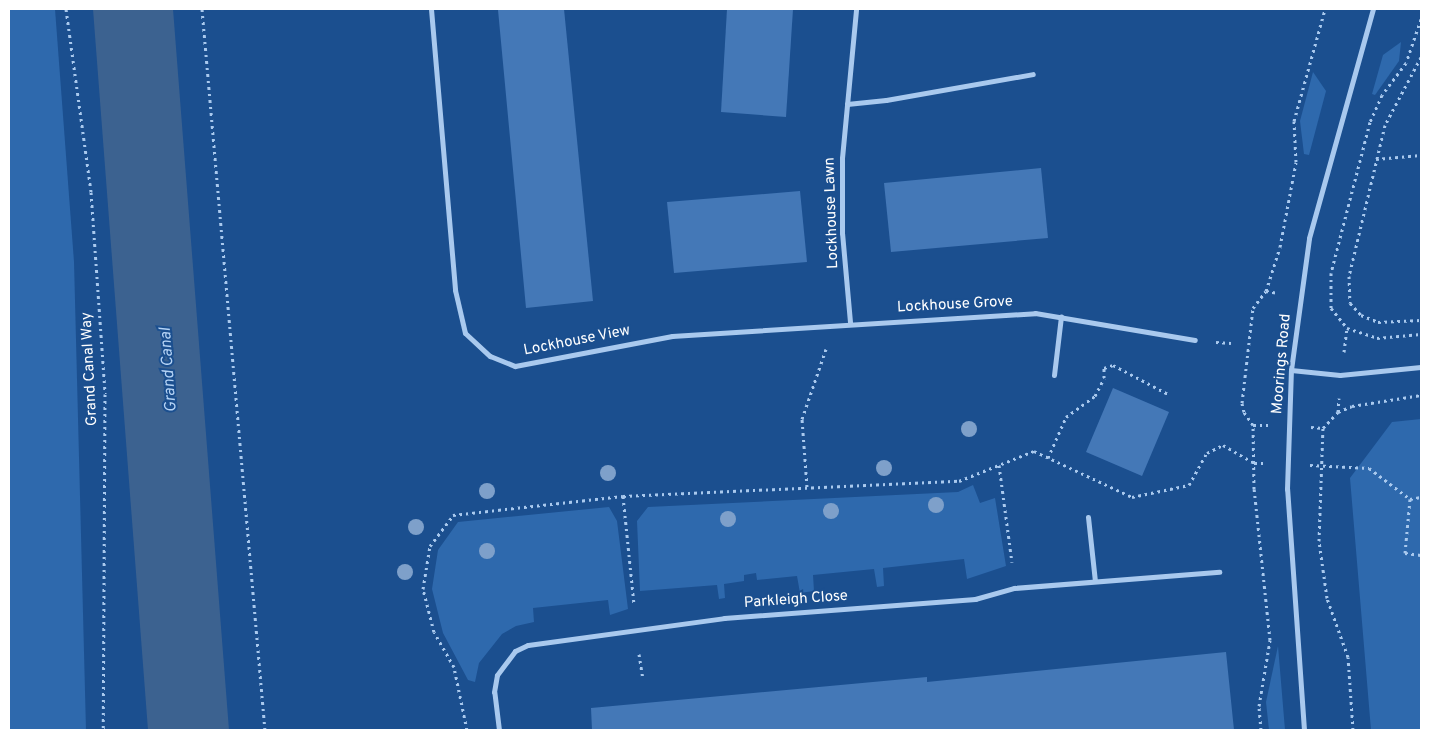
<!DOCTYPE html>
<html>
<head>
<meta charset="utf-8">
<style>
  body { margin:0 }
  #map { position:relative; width:1430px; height:739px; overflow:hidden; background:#1b4f8f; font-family:Overpass,sans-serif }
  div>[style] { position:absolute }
  .green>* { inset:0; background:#2e69ad }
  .water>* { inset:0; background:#3c6290 }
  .building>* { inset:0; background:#4478b7 }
  .path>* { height:3px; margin-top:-1.5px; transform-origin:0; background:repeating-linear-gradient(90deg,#a9c9ee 0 2.5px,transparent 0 6.5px) }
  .minor>* { height:5px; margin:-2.5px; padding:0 2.5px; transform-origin:2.5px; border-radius:2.5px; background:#a9c9ee }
  .trees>* { width:16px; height:16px; margin:-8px; border-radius:50%; background:#7ea0ca }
  span { translate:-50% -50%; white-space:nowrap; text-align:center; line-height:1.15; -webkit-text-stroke:4px #1b4f8f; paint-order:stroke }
  .street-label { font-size:15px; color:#fff }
  .water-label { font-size:16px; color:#b5d3f5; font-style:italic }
  .frame { position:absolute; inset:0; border:10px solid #fff; pointer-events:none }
</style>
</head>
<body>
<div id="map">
  <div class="green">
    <div style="clip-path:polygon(9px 9px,55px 9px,74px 262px,86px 730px,9px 730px)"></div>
    <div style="clip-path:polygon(1401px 42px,1399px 61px,1375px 95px,1372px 94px,1383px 55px)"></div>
    <div style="clip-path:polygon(1313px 72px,1326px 91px,1309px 155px,1304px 154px,1300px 121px)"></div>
    <div style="clip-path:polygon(1421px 419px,1421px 730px,1371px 730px,1350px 478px,1392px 422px)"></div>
    <div style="clip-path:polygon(973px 485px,980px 503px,995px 498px,1006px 566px,967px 579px,964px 559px,883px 568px,884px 586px,877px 587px,874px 569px,813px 575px,814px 591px,800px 593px,797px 576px,757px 580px,756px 573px,744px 575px,744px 581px,724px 584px,725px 598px,719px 599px,717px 585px,640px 591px,637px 521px,648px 507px,958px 492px)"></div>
    <div style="clip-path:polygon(609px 507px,617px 521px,628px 609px,610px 615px,608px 600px,533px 608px,534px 622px,516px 626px,502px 634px,479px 663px,475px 682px,468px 680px,443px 633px,432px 589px,438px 550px,458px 522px)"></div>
    <div style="clip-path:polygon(1278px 646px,1285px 730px,1269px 730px,1266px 702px)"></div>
  </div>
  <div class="water">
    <div style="clip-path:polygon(93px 9px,173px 9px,229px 730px,148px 730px)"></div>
  </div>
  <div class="building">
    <div style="clip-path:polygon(564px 9px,593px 301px,526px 308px,498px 10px)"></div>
    <div style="clip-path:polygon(727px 9px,793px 9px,786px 117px,721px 112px)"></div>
    <div style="clip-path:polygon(1041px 168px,1048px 238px,891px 252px,884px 183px)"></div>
    <div style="clip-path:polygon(800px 191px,807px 262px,674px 273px,667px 202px)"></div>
    <div style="clip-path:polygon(1113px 388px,1169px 412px,1142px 476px,1086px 452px)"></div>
    <div style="clip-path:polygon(1226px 652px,1234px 730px,592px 730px,591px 708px,927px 677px,927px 682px)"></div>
  </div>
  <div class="path">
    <div style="left:66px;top:9px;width:185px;rotate:82.2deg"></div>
    <div style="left:91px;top:192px;width:202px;rotate:86deg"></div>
    <div style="left:105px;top:394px;width:336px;rotate:90.3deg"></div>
    <div style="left:202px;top:9px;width:724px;rotate:85.01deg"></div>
    <div style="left:1421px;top:19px;width:46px;rotate:108.8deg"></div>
    <div style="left:1406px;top:63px;width:40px;rotate:127deg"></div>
    <div style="left:1382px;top:95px;width:30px;rotate:114deg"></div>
    <div style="left:1370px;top:122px;width:156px;rotate:104.5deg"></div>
    <div style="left:1331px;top:273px;width:35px;rotate:90deg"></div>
    <div style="left:1331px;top:308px;width:26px;rotate:51deg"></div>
    <div style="left:1347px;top:328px;width:32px;rotate:18deg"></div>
    <div style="left:1377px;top:338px;width:44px;rotate:-5.2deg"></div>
    <div style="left:1421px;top:57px;width:77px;rotate:117.9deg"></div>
    <div style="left:1385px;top:125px;width:155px;rotate:103.4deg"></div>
    <div style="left:1349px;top:276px;width:27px;rotate:88deg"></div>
    <div style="left:1350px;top:303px;width:16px;rotate:47deg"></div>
    <div style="left:1361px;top:315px;width:18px;rotate:22deg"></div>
    <div style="left:1378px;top:322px;width:43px;rotate:-2.7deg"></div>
    <div style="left:1376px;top:159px;width:45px;rotate:-5.1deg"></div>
    <div style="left:1266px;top:291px;width:12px;rotate:9deg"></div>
    <div style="left:1216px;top:342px;width:15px;rotate:4deg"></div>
    <div style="left:1344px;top:352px;width:24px;rotate:-83deg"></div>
    <div style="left:1338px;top:412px;width:14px;rotate:-86deg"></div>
    <div style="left:1253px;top:425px;width:15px"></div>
    <div style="left:1311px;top:427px;width:12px;rotate:5deg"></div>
    <div style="left:1048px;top:458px;width:45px;rotate:-66.3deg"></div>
    <div style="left:1066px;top:417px;width:36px;rotate:-36deg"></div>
    <div style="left:1095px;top:396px;width:20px;rotate:-63deg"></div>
    <div style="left:1104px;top:378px;width:10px;rotate:-90deg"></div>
    <div style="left:1104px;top:368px;width:9px;rotate:-18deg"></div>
    <div style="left:1113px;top:365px;width:64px;rotate:27.8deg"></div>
    <div style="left:999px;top:465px;width:98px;rotate:82.4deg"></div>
    <div style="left:1310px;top:465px;width:59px;rotate:2.9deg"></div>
    <div style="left:1369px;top:468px;width:51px;rotate:37.1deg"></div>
    <div style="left:1410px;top:499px;width:11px;rotate:-10deg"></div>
    <div style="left:807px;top:487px;width:68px;rotate:-94.2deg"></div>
    <div style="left:802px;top:419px;width:74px;rotate:-71.1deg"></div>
    <div style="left:623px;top:496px;width:110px;rotate:84.2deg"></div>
    <div style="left:1410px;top:499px;width:54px;rotate:95.3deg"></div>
    <div style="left:1405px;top:553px;width:16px;rotate:7deg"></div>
    <div style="left:639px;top:654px;width:24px;rotate:81deg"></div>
    <div style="left:467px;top:730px;width:64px;rotate:-101.7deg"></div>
    <div style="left:454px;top:667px;width:40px;rotate:-119.7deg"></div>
    <div style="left:434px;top:632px;width:44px;rotate:-104.3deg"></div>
    <div style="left:423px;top:589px;width:44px;rotate:-80.8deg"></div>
    <div style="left:430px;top:546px;width:39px;rotate:-53deg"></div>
    <div style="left:453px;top:515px;width:171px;rotate:-6.4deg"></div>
    <div style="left:623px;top:496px;width:336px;rotate:-2.6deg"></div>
    <div style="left:959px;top:481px;width:81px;rotate:-21.8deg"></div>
    <div style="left:1034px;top:451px;width:108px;rotate:25.1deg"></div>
    <div style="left:1132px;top:497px;width:58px;rotate:-11.9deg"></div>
    <div style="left:1189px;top:485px;width:37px;rotate:-61deg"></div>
    <div style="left:1207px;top:453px;width:18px;rotate:-27deg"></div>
    <div style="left:1223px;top:445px;width:36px;rotate:30deg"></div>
    <div style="left:1254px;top:463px;width:12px"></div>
    <div style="left:1261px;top:730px;width:24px;rotate:-95deg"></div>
    <div style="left:1259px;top:706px;width:67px;rotate:-80.5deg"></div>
    <div style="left:1270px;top:640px;width:152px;rotate:-96deg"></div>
    <div style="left:1254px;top:489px;width:64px;rotate:-90.9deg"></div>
    <div style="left:1253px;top:425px;width:16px;rotate:-125deg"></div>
    <div style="left:1244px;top:412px;width:9px;rotate:-103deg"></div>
    <div style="left:1242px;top:403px;width:96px;rotate:-83.4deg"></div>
    <div style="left:1253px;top:308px;width:21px;rotate:-53deg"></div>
    <div style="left:1266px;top:291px;width:46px;rotate:-72.3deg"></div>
    <div style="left:1280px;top:247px;width:86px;rotate:-79.3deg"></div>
    <div style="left:1296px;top:162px;width:41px;rotate:-92.8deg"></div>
    <div style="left:1294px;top:121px;width:116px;rotate:-74.5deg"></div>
    <div style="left:1353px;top:730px;width:73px;rotate:-93.9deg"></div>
    <div style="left:1348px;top:657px;width:63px;rotate:-109.6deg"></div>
    <div style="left:1327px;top:598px;width:58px;rotate:-98deg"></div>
    <div style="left:1319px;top:541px;width:113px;rotate:-88deg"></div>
    <div style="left:1323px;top:428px;width:22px;rotate:-47deg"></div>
    <div style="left:1338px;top:412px;width:15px;rotate:-23deg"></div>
    <div style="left:1352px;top:406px;width:70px;rotate:-9.1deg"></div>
  </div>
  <div class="minor">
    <div style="left:431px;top:9px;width:282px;rotate:85.1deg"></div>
    <div style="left:455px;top:290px;width:44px;rotate:76.9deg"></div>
    <div style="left:465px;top:333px;width:34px;rotate:43deg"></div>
    <div style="left:490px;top:356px;width:27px;rotate:22deg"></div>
    <div style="left:515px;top:366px;width:160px;rotate:-10.8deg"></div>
    <div style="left:672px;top:336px;width:364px;rotate:-3.6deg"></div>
    <div style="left:1035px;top:313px;width:162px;rotate:9.6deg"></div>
    <div style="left:847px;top:104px;width:39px;rotate:-6deg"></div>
    <div style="left:886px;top:100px;width:149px;rotate:-10deg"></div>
    <div style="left:850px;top:322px;width:89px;rotate:-95.1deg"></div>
    <div style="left:842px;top:233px;width:75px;rotate:-90deg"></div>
    <div style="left:842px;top:158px;width:150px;rotate:-84.6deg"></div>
    <div style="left:1291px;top:370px;width:49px;rotate:5.8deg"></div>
    <div style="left:1340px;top:375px;width:81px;rotate:-5.6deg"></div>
    <div style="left:1054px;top:375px;width:59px;rotate:-83.2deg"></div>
    <div style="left:1088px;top:517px;width:64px;rotate:83.8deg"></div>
    <div style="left:499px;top:730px;width:38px;rotate:-97deg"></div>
    <div style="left:494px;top:692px;width:17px;rotate:-80deg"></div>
    <div style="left:497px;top:675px;width:30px;rotate:-53deg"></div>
    <div style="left:515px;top:651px;width:14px;rotate:-25deg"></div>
    <div style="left:528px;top:645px;width:198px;rotate:-7.8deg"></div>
    <div style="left:724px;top:618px;width:252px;rotate:-4.3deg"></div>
    <div style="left:975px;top:599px;width:41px;rotate:-15.8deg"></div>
    <div style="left:1014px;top:588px;width:206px;rotate:-4.5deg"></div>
    <div style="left:1304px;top:730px;width:242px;rotate:-94deg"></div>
    <div style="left:1287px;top:489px;width:119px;rotate:-88.1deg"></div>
    <div style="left:1291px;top:370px;width:133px;rotate:-82.2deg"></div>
    <div style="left:1309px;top:238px;width:238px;rotate:-74.4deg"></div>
  </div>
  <div class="trees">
    <div style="left:969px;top:429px"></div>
    <div style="left:884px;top:468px"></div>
    <div style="left:608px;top:473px"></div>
    <div style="left:487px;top:491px"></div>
    <div style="left:936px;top:505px"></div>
    <div style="left:831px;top:511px"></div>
    <div style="left:728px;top:519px"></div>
    <div style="left:416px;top:527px"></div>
    <div style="left:487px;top:551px"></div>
    <div style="left:405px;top:572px"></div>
  </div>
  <div class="street-label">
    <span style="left:832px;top:213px;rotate:-92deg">Lockhouse Lawn</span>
    <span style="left:955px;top:305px;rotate:-3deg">Lockhouse Grove</span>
    <span style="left:577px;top:341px;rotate:-11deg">Lockhouse View</span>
    <span style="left:1282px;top:364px;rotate:-85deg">Moorings Road</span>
    <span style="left:90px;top:369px;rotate:-93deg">Grand Canal Way</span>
    <span style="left:796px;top:600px;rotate:-4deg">Parkleigh Close</span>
  </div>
  <div class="water-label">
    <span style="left:169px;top:370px;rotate:-94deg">Grand Canal</span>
  </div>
  <div class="frame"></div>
</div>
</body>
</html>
